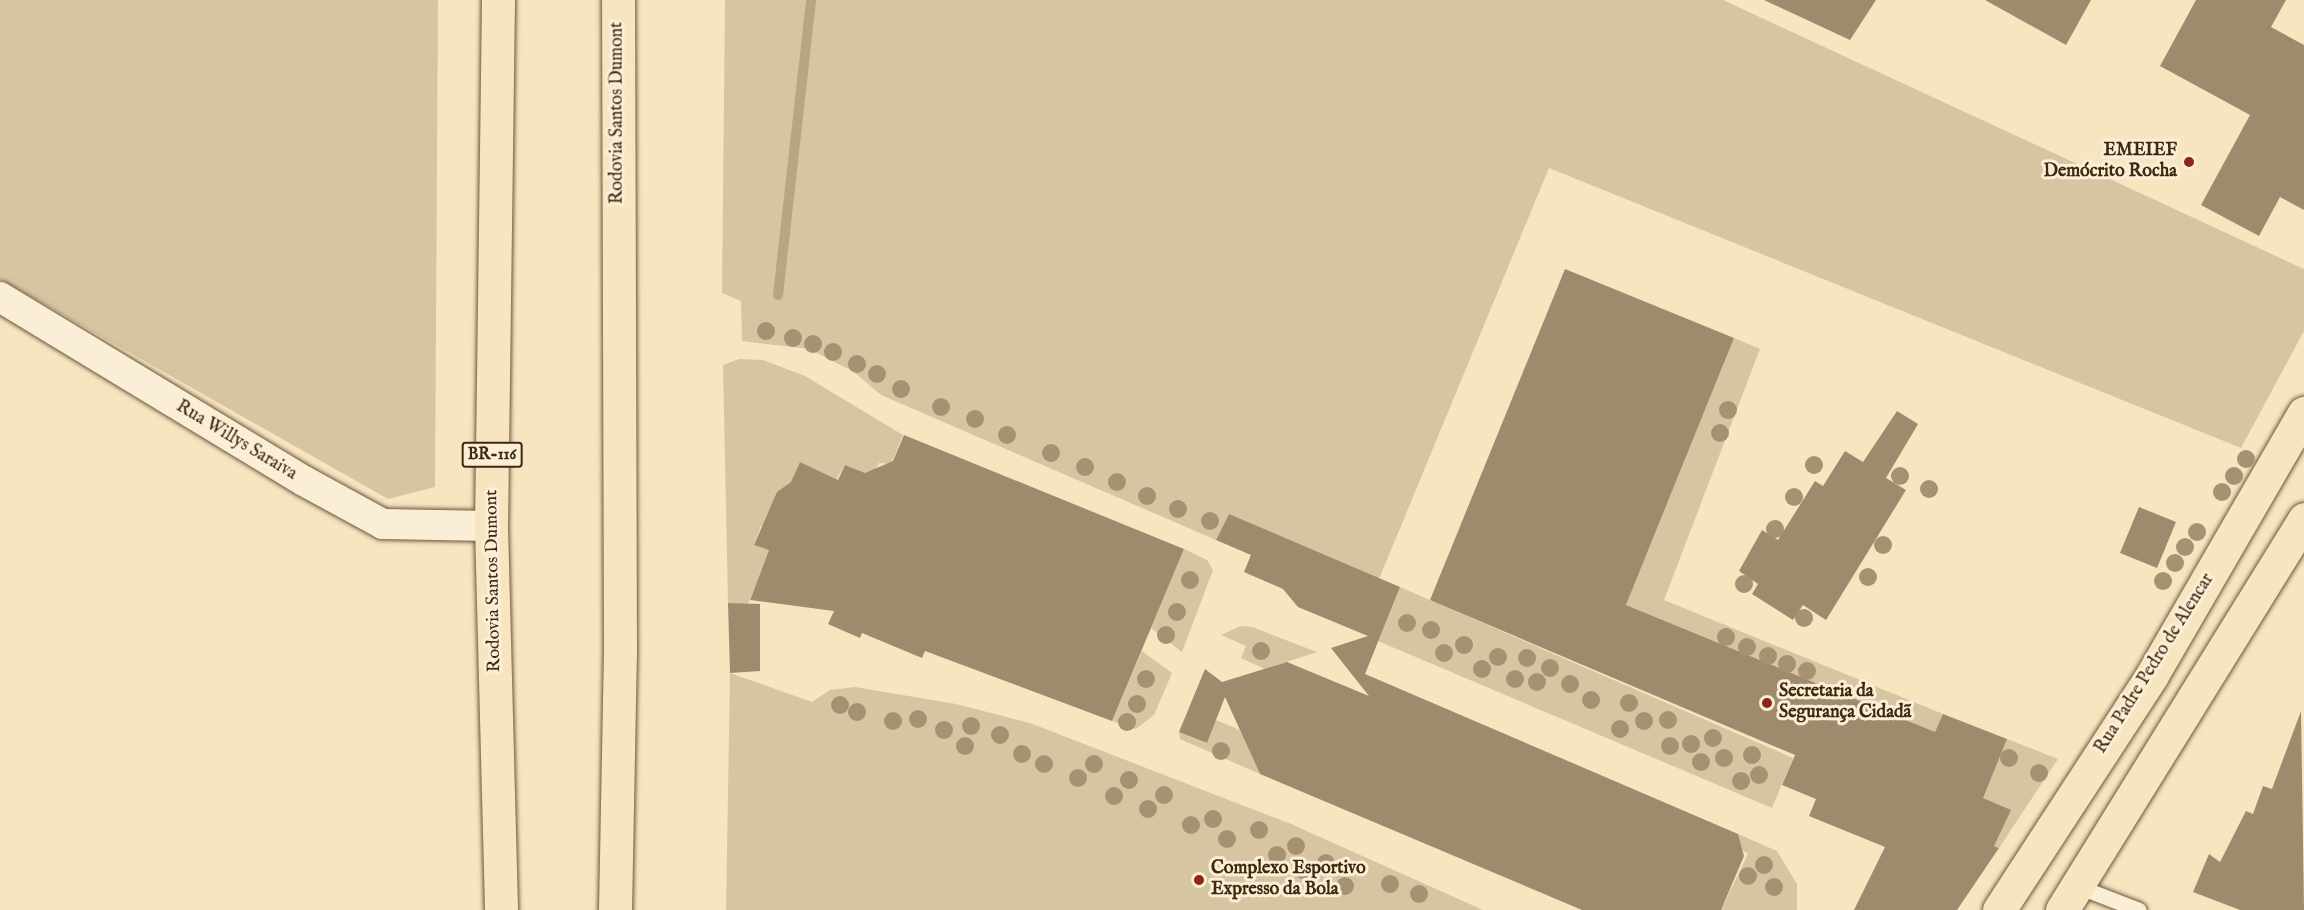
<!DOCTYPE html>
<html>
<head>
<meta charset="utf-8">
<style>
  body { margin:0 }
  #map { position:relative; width:2304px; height:910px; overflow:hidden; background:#f7e5c0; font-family:"IM FELL English",serif }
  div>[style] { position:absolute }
  .green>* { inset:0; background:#d7c5a2 }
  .stream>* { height:10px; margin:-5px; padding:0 5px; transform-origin:5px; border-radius:5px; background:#b8a584 }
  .building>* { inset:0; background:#9e8a6c }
  .roads { filter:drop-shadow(0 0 2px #6c573c) drop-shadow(0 0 2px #6c573c) }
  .lane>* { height:15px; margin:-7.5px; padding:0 7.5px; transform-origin:7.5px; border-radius:7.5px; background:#faeed6 }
  .street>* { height:30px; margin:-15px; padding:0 15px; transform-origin:15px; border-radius:15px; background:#faeed6 }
  .primary>* { height:33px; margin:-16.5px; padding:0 16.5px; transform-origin:16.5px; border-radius:16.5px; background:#f7e5c0 }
  .highway>* { height:33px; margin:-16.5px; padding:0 16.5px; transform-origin:16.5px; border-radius:16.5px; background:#f7e5c0 }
  .trees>* { width:18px; height:18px; margin:-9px; border-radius:50%; background:#a69273 }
  .dots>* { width:16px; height:16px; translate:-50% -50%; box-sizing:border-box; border:3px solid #faeed6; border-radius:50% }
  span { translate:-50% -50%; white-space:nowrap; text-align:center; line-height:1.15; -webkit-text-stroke:6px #faeed6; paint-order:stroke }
  .shield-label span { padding:2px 4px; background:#faeed6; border:2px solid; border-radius:4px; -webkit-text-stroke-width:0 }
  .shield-label { font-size:16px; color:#3d2810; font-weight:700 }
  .street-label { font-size:18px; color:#3d2810 }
  .poi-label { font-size:18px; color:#3d2810; font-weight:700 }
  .right { translate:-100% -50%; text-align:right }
  .left { translate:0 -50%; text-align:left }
</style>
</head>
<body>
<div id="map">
  <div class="green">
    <div style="clip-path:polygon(0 0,438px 0,435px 487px,388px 499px,0 279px)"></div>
    <div style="clip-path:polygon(725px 0,1723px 0,2304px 269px,2304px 331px,2241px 448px,1549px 168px,1379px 579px,1229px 514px,1216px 540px,881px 395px,854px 372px,809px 349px,742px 341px,741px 301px,722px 293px)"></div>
    <div style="clip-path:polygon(1734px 338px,1760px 349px,1664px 600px,1943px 714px,1935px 732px,1626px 605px)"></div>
    <div style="clip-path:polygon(739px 359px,763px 360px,805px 376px,903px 435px,891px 464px,879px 463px,872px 476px,845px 465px,825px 499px,834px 478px,800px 462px,791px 483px,773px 501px,788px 537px,761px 526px,754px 544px,769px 550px,748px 604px,728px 603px,723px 365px)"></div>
    <div style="clip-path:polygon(1184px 549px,1207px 560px,1213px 570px,1182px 652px,1151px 628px)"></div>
    <div style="clip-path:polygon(1400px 587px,1793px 758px,1772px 808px,1378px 641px)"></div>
    <div style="clip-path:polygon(1241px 626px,1252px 627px,1317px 652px,1265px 669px,1241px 658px,1246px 646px,1221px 635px)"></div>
    <div style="clip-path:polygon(1142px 651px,1172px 673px,1154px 715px,1136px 729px,1112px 721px)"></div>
    <div style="clip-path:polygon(730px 673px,812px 702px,830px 690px,855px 687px,956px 704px,1030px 723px,1291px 824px,1483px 910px,726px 910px)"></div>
    <div style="clip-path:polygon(1216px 720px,1240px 730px,1260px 774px,1180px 739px,1179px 732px,1206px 743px)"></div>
    <div style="clip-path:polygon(2007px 739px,2058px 759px,1999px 848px,1971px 835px,2010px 810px,1967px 791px,1997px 763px)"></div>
    <div style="clip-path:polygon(1738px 834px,1777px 851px,1797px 884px,1797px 910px,1721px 910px,1748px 854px,1742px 850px)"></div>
  </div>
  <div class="stream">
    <div style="left:778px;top:295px;width:297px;rotate:-83.6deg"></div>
  </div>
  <div class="building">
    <div style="clip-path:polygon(1764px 0,1876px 0,1850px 40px)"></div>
    <div style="clip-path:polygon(1985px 0,2091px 0,2066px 45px)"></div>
    <div style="clip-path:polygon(2196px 0,2286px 0,2271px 27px,2304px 45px,2304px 210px,2280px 197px,2259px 236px,2201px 205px,2250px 115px,2160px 66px)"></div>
    <div style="clip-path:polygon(1565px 269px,1734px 338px,1626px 605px,1935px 732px,1943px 714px,2007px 739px,1983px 798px,2011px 810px,1994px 846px,1999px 848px,1957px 910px,1854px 910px,1885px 847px,1809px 816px,1816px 799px,1782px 785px,1795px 755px,1430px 600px)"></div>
    <div style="clip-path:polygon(1897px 411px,1918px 424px,1886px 478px,1906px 490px,1826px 620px,1803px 605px,1793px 620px,1752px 594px,1758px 584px,1739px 571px,1762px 530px,1778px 540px,1815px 481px,1823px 486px,1845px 451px,1863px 462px)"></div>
    <div style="clip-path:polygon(904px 435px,1184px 549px,1112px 721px,925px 651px,922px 658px,862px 633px,860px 638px,828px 624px,834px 611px,750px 600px,769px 550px,754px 545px,777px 492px,791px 482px,800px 462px,838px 480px,845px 465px,865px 473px,893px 461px)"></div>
    <div style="clip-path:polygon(2139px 507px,2176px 522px,2157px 568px,2120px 553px)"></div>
    <div style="clip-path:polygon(1229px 514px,1400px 587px,1365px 674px,1738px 834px,1744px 856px,1721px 910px,1582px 910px,1260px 774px,1225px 697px,1207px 743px,1179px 732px,1205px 669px,1222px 682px,1287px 662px,1369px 696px,1331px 648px,1368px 636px,1298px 607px,1283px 589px,1244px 572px,1251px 555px,1216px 540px)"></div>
    <div style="clip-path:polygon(728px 603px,760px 604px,760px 671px,730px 673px)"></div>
    <div style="clip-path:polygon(2301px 711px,2304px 910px,2240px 910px,2193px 892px,2209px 854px,2220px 862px,2246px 811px,2253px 814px,2263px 786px,2272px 789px)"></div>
  </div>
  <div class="roads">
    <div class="lane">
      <div style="left:2077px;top:886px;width:66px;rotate:21.2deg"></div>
    </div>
    <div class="street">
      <div style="left:0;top:297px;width:355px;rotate:31.2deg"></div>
      <div style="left:304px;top:481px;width:90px;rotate:28.6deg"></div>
      <div style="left:383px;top:524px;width:108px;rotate:1.1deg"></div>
    </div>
    <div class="primary">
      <div style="left:1999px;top:910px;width:280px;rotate:-56.9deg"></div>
      <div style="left:2152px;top:675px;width:303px;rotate:-59.9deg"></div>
      <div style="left:2062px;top:910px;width:460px;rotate:-58.2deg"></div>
    </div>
    <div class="highway">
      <div style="left:498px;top:0;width:526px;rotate:90.76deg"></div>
      <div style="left:491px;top:526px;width:384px;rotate:88.5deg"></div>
      <div style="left:615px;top:910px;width:254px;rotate:-88.9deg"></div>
      <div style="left:620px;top:656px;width:656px;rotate:-90.17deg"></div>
    </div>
  </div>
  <div class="trees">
    <div style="left:766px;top:331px"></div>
    <div style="left:793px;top:338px"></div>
    <div style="left:813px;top:344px"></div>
    <div style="left:833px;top:352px"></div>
    <div style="left:857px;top:364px"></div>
    <div style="left:877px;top:374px"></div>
    <div style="left:901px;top:389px"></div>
    <div style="left:941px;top:407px"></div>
    <div style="left:1728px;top:410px"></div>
    <div style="left:975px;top:419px"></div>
    <div style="left:1720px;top:433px"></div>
    <div style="left:1007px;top:435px"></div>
    <div style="left:1051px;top:453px"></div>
    <div style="left:2246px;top:459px"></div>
    <div style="left:1814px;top:465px"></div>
    <div style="left:1085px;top:467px"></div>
    <div style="left:1900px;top:476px"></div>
    <div style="left:2234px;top:476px"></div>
    <div style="left:1117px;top:482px"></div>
    <div style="left:1929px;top:489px"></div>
    <div style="left:2222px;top:492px"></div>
    <div style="left:1147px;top:496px"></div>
    <div style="left:1794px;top:497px"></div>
    <div style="left:1178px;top:509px"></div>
    <div style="left:1210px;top:521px"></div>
    <div style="left:1775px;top:529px"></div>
    <div style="left:2197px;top:532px"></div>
    <div style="left:1883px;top:545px"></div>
    <div style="left:2185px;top:547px"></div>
    <div style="left:2175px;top:563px"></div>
    <div style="left:1868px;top:577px"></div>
    <div style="left:1190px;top:580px"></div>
    <div style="left:2163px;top:581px"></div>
    <div style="left:1744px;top:584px"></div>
    <div style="left:1177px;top:612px"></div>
    <div style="left:1804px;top:618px"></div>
    <div style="left:1407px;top:623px"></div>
    <div style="left:1431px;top:630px"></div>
    <div style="left:1166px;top:635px"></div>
    <div style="left:1726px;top:637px"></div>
    <div style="left:1464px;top:645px"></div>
    <div style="left:1747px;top:647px"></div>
    <div style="left:1261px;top:651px"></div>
    <div style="left:1444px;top:653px"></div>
    <div style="left:1768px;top:656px"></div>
    <div style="left:1498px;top:657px"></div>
    <div style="left:1527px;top:658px"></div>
    <div style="left:1787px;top:664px"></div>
    <div style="left:1550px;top:668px"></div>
    <div style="left:1482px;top:669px"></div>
    <div style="left:1807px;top:671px"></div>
    <div style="left:1146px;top:679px"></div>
    <div style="left:1515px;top:679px"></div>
    <div style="left:1537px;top:682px"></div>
    <div style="left:1570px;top:684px"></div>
    <div style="left:1591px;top:700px"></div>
    <div style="left:1629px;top:703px"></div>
    <div style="left:1137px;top:704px"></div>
    <div style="left:840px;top:705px"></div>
    <div style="left:857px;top:712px"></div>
    <div style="left:918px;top:719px"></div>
    <div style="left:1668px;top:720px"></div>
    <div style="left:893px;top:721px"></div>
    <div style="left:1644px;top:721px"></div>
    <div style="left:1127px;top:722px"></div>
    <div style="left:971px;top:726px"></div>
    <div style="left:1620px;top:729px"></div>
    <div style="left:944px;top:730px"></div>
    <div style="left:1000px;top:735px"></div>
    <div style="left:1713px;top:738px"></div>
    <div style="left:1691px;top:744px"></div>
    <div style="left:965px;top:746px"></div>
    <div style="left:1670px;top:746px"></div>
    <div style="left:1221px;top:751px"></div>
    <div style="left:1022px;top:754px"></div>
    <div style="left:1752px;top:755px"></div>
    <div style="left:1724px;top:758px"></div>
    <div style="left:2009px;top:758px"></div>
    <div style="left:1701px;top:762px"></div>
    <div style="left:1044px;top:764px"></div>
    <div style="left:1094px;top:764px"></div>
    <div style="left:2039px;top:773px"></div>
    <div style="left:1759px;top:775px"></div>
    <div style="left:1078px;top:778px"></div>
    <div style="left:1129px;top:780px"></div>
    <div style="left:1741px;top:781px"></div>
    <div style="left:1164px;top:795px"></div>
    <div style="left:1114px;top:796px"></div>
    <div style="left:1148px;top:809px"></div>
    <div style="left:1213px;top:819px"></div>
    <div style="left:1191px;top:825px"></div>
    <div style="left:1259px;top:830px"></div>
    <div style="left:1227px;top:839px"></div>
    <div style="left:1296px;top:846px"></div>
    <div style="left:1277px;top:855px"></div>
    <div style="left:1326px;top:863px"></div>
    <div style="left:1764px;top:865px"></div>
    <div style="left:1303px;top:870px"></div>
    <div style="left:1748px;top:876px"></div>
    <div style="left:1390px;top:884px"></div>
    <div style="left:1345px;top:886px"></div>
    <div style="left:1774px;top:887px"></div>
    <div style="left:1419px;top:894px"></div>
  </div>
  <div class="dots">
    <div style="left:2189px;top:162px;background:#8f2418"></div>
    <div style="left:1767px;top:703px;background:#8f2418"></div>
    <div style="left:1199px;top:880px;background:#8f2418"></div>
  </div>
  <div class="shield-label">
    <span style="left:492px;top:455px">BR-116</span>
  </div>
  <div class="street-label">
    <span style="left:618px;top:113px;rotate:-90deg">Rodovia Santos Dumont</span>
    <span style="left:236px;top:441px;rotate:31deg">Rua Willys Saraiva</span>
    <span style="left:494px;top:581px;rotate:-91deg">Rodovia Santos Dumont</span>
    <span style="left:2155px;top:664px;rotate:-58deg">Rua Padre Pedro de Alencar</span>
  </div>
  <div class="poi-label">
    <span class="right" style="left:2177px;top:162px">EMEIEF<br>Demócrito Rocha</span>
    <span class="left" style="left:1779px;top:703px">Secretaria da<br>Segurança Cidadã</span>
    <span class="left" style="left:1211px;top:880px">Complexo Esportivo<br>Expresso da Bola</span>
  </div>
</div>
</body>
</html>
